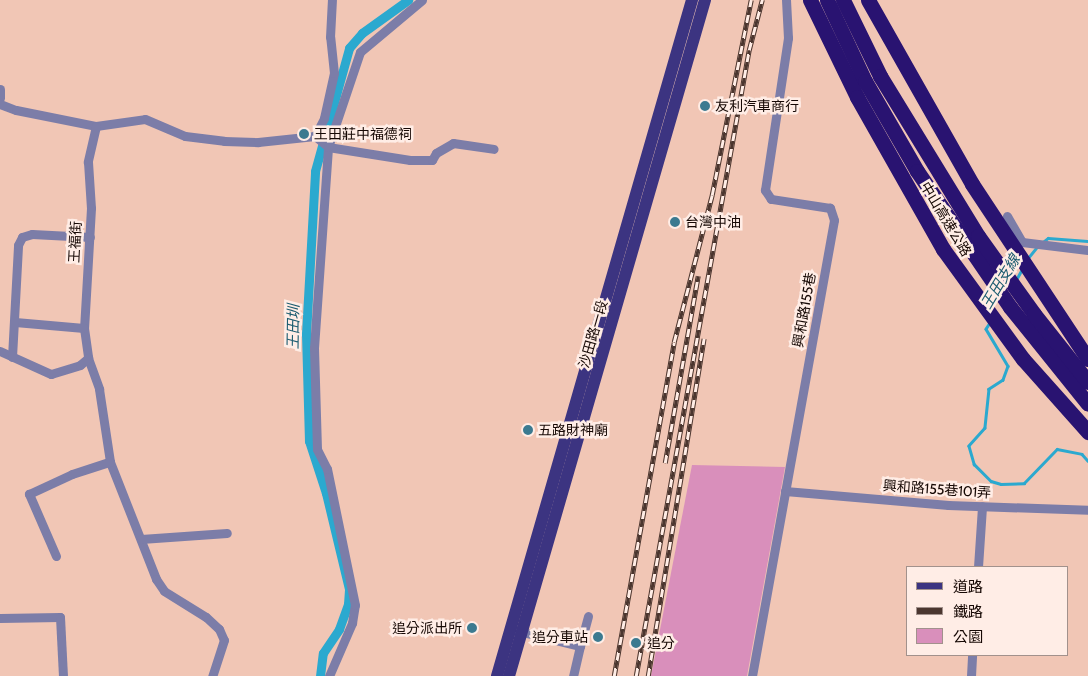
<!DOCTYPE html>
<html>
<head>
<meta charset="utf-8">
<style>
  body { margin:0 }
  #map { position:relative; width:1088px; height:676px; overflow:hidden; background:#f1c6b5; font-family:Cabin,"Noto Sans TC",sans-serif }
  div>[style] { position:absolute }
  .green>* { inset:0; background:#d98fbb }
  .stream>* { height:2.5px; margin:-1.25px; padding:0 1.25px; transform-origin:1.25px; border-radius:1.25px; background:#2ba9cf }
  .canal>* { height:9px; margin:-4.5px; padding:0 4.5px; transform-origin:4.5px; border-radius:4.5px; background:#2ba9cf }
  .street>* { height:9px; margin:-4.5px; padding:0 4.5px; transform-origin:4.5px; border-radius:4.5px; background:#7c7da8 }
  .primary>* { height:12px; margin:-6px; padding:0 6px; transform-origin:6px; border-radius:6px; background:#3c3481 }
  .highway>* { height:15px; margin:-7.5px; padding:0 7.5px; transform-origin:7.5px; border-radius:7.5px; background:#291371 }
  .rail>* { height:4.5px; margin-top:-2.25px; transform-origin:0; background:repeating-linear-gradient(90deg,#ffede6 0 8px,#4b362f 0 16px); box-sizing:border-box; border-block:1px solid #4b362f }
  .dots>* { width:14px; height:14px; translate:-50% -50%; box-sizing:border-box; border:2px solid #ffede6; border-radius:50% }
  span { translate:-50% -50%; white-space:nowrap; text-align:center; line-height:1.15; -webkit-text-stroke:5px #ffede6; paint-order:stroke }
  .poi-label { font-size:14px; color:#160804 }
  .left { translate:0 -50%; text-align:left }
  .right { translate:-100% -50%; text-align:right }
  .street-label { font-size:14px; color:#160804 }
  .water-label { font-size:15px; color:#1c5c70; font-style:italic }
  .legend { position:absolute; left:906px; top:566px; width:162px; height:90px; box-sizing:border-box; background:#ffede6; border:1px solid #a2918c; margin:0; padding:6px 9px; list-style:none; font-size:15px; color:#160804 }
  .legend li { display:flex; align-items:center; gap:10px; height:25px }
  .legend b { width:25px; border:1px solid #a2918c }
</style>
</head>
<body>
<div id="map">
  <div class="green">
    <div style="clip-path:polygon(692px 465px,785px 467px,747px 676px,651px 676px)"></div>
  </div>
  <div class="stream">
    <div style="left:1043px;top:242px;width:6px;rotate:-39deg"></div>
    <div style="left:1048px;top:238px;width:40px;rotate:4.3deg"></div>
    <div style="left:1028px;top:258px;width:14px;rotate:-51deg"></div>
    <div style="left:1016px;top:280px;width:13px;rotate:-61deg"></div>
    <div style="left:990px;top:323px;width:7px;rotate:124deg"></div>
    <div style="left:986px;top:329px;width:43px;rotate:59.3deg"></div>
    <div style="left:1008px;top:366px;width:15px;rotate:110deg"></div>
    <div style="left:1003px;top:380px;width:17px;rotate:147deg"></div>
    <div style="left:989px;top:389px;width:39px;rotate:96deg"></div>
    <div style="left:985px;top:428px;width:24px;rotate:132deg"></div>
    <div style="left:969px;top:446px;width:19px;rotate:74deg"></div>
    <div style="left:974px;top:464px;width:24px;rotate:45deg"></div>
    <div style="left:991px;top:481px;width:10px;rotate:17deg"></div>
    <div style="left:1001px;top:484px;width:23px;rotate:-2deg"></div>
    <div style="left:1024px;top:483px;width:47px;rotate:-45.9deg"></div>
    <div style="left:1057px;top:449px;width:25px;rotate:11deg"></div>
    <div style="left:1082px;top:454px;width:9px;rotate:49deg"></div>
  </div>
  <div class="canal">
    <div style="left:320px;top:676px;width:23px;rotate:-83deg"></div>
    <div style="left:323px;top:653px;width:29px;rotate:-56deg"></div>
    <div style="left:339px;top:629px;width:27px;rotate:-70deg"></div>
    <div style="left:348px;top:604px;width:15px;rotate:-86deg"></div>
    <div style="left:349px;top:589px;width:99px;rotate:-103.5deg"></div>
    <div style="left:326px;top:493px;width:55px;rotate:-108.1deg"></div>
    <div style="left:309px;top:441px;width:107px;rotate:-91.6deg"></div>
    <div style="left:306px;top:334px;width:163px;rotate:-86.8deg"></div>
    <div style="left:315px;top:171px;width:128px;rotate:-74.5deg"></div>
    <div style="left:349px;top:48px;width:20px;rotate:-49deg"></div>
    <div style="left:362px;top:33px;width:57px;rotate:-35.7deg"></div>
  </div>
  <div class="street">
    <div style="left:0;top:89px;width:9px;rotate:90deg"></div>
    <div style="left:0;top:104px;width:17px;rotate:21deg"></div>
    <div style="left:16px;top:110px;width:82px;rotate:11.3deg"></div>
    <div style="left:96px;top:126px;width:49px;rotate:-8.1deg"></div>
    <div style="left:145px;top:119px;width:43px;rotate:23deg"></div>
    <div style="left:185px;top:136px;width:39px;rotate:7deg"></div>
    <div style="left:224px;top:141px;width:34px;rotate:2deg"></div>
    <div style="left:258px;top:142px;width:57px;rotate:-6deg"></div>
    <div style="left:96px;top:126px;width:37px;rotate:103deg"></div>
    <div style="left:88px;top:162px;width:46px;rotate:86.3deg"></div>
    <div style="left:91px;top:208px;width:120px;rotate:93.3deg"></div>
    <div style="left:84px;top:328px;width:30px;rotate:82deg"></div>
    <div style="left:88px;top:358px;width:33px;rotate:70deg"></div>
    <div style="left:99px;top:389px;width:74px;rotate:81.4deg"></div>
    <div style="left:110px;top:462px;width:126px;rotate:68.5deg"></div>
    <div style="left:156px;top:579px;width:14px;rotate:56deg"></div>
    <div style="left:164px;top:591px;width:49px;rotate:31.8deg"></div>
    <div style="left:206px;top:617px;width:18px;rotate:43deg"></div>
    <div style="left:219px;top:629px;width:12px;rotate:66deg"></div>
    <div style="left:224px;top:640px;width:38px;rotate:108deg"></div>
    <div style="left:315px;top:136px;width:17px;rotate:40deg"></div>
    <div style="left:328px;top:147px;width:83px;rotate:9deg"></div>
    <div style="left:410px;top:160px;width:22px"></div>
    <div style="left:432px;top:160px;width:8px;rotate:-60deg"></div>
    <div style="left:436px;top:153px;width:20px;rotate:-30deg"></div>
    <div style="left:453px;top:143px;width:41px;rotate:8.3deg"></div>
    <div style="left:315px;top:136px;width:20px;rotate:-63deg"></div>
    <div style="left:324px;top:118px;width:46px;rotate:-77.5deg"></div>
    <div style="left:334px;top:73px;width:36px;rotate:-96deg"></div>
    <div style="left:330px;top:37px;width:37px;rotate:-87deg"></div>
    <div style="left:1007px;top:216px;width:30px;rotate:60deg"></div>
    <div style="left:1022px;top:242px;width:66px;rotate:6.9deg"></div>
    <div style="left:15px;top:322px;width:69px;rotate:5deg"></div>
    <div style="left:0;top:351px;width:56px;rotate:24.3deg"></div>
    <div style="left:51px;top:374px;width:30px;rotate:-17deg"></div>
    <div style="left:80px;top:365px;width:11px;rotate:-41deg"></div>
    <div style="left:12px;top:357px;width:112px;rotate:-86.9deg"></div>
    <div style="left:18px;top:245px;width:9px;rotate:-63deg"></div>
    <div style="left:22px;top:237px;width:10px;rotate:-17deg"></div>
    <div style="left:32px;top:234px;width:58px;rotate:3deg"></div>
    <div style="left:785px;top:491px;width:164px;rotate:4.9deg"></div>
    <div style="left:948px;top:505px;width:140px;rotate:2deg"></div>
    <div style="left:141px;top:539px;width:86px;rotate:-4deg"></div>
    <div style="left:56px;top:556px;width:68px;rotate:-113.5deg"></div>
    <div style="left:29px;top:494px;width:47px;rotate:-24.9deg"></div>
    <div style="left:72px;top:474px;width:40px;rotate:-18deg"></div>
    <div style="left:978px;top:567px;width:61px;rotate:-86.2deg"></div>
    <div style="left:0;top:618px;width:60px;rotate:-1deg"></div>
    <div style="left:60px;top:617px;width:59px;rotate:87.1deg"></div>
    <div style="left:518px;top:631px;width:64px;rotate:13.6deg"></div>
    <div style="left:580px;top:646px;width:31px;rotate:103deg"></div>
    <div style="left:580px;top:646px;width:31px;rotate:-75deg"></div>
    <div style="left:329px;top:676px;width:58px;rotate:-66.5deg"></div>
    <div style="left:352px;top:623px;width:18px;rotate:-81deg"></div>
    <div style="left:355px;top:605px;width:139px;rotate:-101.6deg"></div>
    <div style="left:327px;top:469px;width:22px;rotate:-117deg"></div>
    <div style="left:317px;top:449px;width:101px;rotate:-91.7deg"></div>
    <div style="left:314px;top:348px;width:201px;rotate:-86deg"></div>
    <div style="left:328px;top:147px;width:100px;rotate:-71.4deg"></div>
    <div style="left:360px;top:52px;width:81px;rotate:-40deg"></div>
    <div style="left:752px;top:676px;width:463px;rotate:-79.8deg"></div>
    <div style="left:834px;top:220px;width:13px;rotate:-108deg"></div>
    <div style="left:830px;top:208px;width:60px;rotate:-171.3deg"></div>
    <div style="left:771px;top:199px;width:11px;rotate:-124deg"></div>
    <div style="left:765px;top:190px;width:154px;rotate:-81.4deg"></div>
    <div style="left:788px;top:38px;width:38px;rotate:-93deg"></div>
    <div style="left:971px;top:676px;width:21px;rotate:-87deg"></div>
  </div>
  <div class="primary">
    <div style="left:497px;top:676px;width:704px;rotate:-73.91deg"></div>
    <div style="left:509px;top:676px;width:704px;rotate:-73.83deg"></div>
  </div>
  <div class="highway">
    <div style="left:810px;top:0;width:108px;rotate:64.1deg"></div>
    <div style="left:857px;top:97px;width:175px;rotate:60.5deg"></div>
    <div style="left:943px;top:249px;width:136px;rotate:54deg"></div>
    <div style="left:1023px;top:359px;width:98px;rotate:48.3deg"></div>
    <div style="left:827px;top:0;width:89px;rotate:64.9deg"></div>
    <div style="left:865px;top:81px;width:104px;rotate:60deg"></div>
    <div style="left:917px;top:171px;width:165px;rotate:55.6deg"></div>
    <div style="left:1010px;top:307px;width:124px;rotate:51.2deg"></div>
    <div style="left:843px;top:0;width:85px;rotate:64deg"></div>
    <div style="left:880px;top:76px;width:188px;rotate:58.5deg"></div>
    <div style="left:978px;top:236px;width:96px;rotate:54.3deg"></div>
    <div style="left:1034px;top:314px;width:87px;rotate:51.5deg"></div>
    <div style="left:868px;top:0;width:211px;rotate:60.5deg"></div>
    <div style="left:972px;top:184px;width:210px;rotate:56.5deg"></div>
  </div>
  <div class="rail">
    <div style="left:665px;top:463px;width:190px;rotate:-80deg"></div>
    <div style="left:614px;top:676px;width:339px;rotate:-79.8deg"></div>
    <div style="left:674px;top:342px;width:152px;rotate:-75.5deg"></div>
    <div style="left:712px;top:195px;width:199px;rotate:-78.7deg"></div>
    <div style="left:636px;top:676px;width:636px;rotate:-79.77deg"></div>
    <div style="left:749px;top:50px;width:52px;rotate:-75.4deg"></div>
    <div style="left:648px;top:676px;width:342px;rotate:-80.6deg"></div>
  </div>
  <div class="dots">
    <div style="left:705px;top:106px;background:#3c7a90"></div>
    <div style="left:304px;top:134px;background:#3c7a90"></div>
    <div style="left:675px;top:222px;background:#3c7a90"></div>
    <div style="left:528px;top:430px;background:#3c7a90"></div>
    <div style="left:472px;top:628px;background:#3c7a90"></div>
    <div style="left:598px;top:637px;background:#3c7a90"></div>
    <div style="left:636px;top:643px;background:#3c7a90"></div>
  </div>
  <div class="poi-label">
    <span class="left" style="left:715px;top:106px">友利汽車商行</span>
    <span class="left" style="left:314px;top:134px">王田莊中福德祠</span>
    <span class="left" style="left:685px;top:222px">台灣中油</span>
    <span class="left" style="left:538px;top:430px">五路財神廟</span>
    <span class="right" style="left:462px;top:628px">追分派出所</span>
    <span class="right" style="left:588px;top:637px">追分車站</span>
    <span class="left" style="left:647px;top:643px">追分</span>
  </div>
  <div class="street-label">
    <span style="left:946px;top:219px;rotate:59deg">中山高速公路</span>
    <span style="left:75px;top:242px;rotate:-87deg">王福街</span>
    <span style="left:804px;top:310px;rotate:-80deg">興和路155巷</span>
    <span style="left:593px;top:334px;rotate:-74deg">沙田路一段</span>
    <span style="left:937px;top:489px;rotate:4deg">興和路155巷101弄</span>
  </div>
  <div class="water-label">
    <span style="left:1001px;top:282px;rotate:-59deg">王田支線</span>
    <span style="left:294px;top:327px;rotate:-89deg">王田圳</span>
  </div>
  <ul class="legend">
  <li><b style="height:6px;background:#3c3481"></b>道路</li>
  <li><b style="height:6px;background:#4b362f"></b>鐵路</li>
  <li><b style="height:14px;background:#d98fbb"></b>公園</li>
  </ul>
</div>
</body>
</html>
